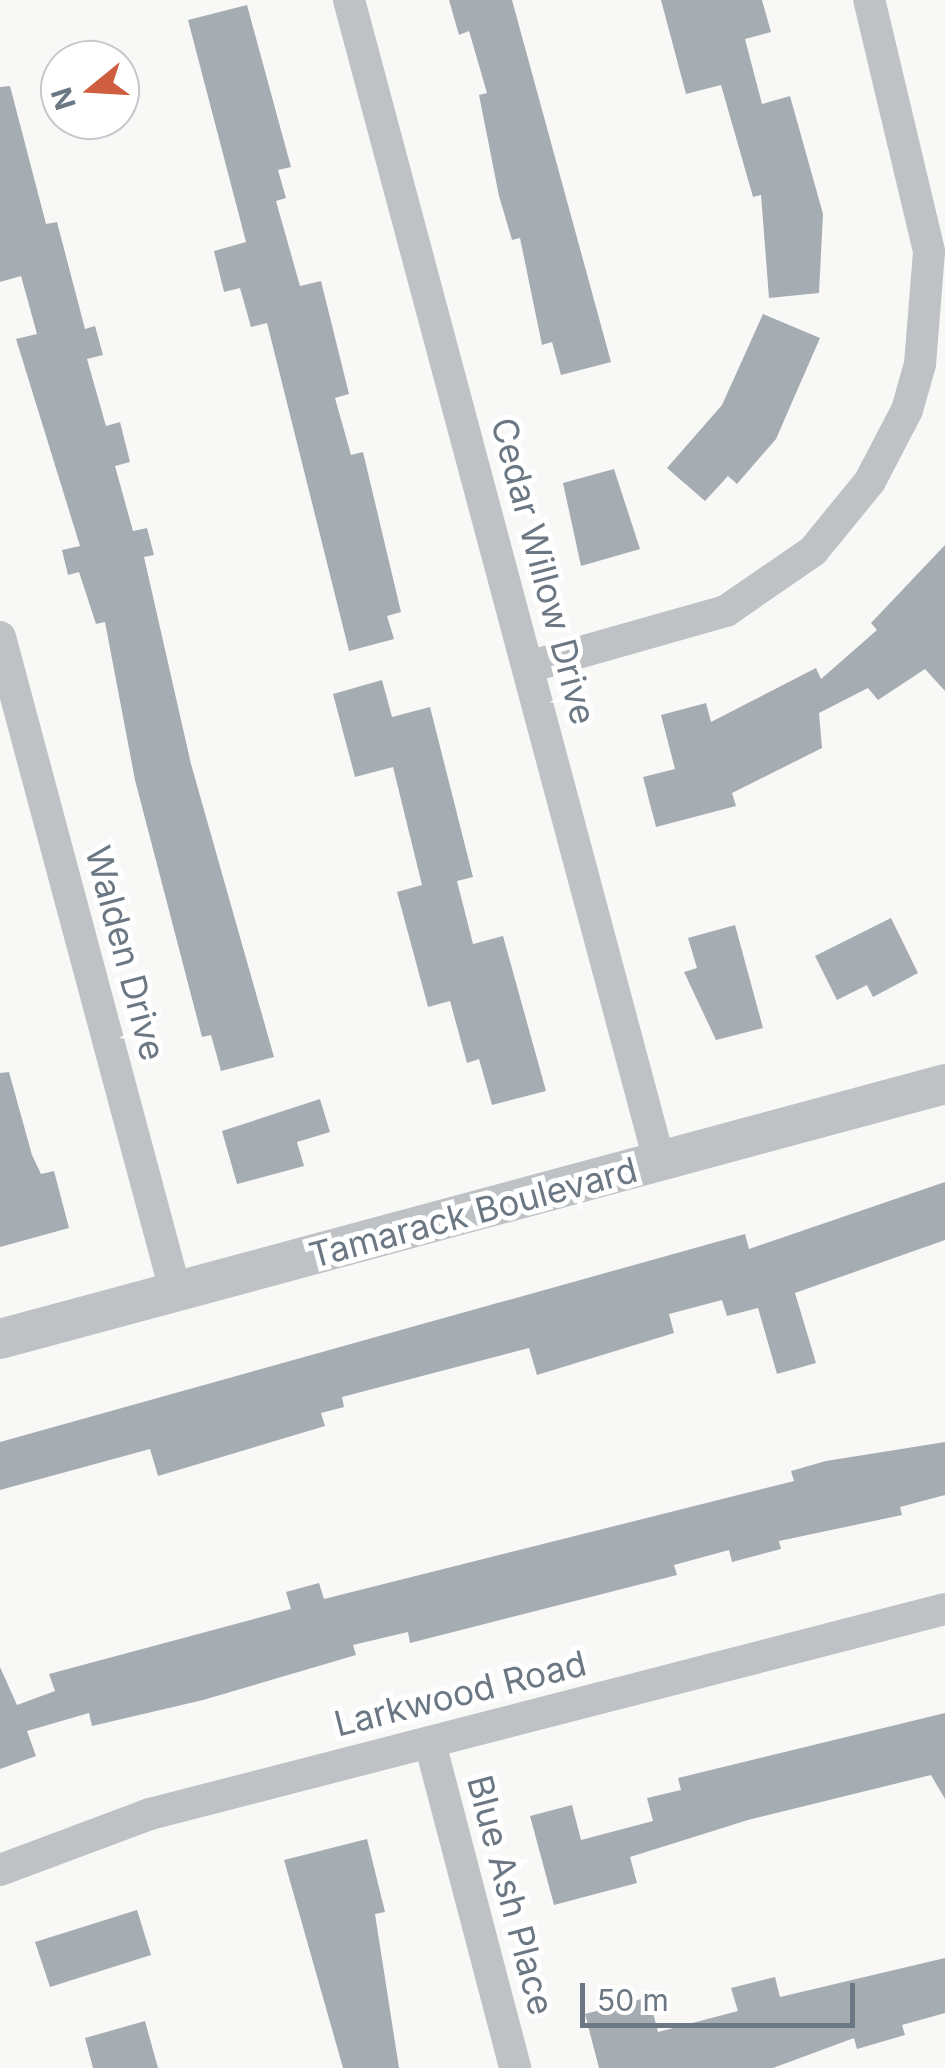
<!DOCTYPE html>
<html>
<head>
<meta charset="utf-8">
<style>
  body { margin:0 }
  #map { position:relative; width:945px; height:2068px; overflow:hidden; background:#f8f8f6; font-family:Inter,sans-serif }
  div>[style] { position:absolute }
  .building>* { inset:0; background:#a6adb2 }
  .minor>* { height:32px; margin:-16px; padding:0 16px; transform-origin:16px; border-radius:16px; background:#bec2c5 }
  .tertiary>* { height:40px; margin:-20px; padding:0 20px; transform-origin:20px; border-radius:20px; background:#bec2c5 }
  span { translate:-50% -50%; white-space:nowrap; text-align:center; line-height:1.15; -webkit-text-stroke:10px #fff; paint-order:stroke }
  .street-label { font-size:35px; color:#6b7883 }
  .north { position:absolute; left:40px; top:40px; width:100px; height:100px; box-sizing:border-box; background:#fff; border:2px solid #c4c9cd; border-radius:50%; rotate:252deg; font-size:28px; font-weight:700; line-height:40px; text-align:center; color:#6b7883 }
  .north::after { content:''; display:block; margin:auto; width:35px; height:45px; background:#ce5e3f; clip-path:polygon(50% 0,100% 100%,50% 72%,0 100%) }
  .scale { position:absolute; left:580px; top:1983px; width:275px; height:45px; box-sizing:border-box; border:5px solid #6b7883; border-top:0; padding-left:12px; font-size:30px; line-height:35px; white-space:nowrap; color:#6b7883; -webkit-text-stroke:8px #fff; paint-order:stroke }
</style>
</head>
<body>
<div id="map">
  <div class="building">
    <div style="clip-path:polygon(449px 0,512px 0,611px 362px,561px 375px,552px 342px,542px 345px,520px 238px,512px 240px,499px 196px,479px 95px,487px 93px,469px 31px,459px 35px)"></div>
    <div style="clip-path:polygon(661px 0,762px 0,771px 32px,745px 39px,762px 104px,790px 96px,823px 214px,819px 293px,769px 298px,761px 195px,753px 197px,721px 85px,686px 94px)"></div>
    <div style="clip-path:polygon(247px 5px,291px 167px,278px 170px,286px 198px,276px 201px,300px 286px,321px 281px,349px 394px,335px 398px,351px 455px,363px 452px,401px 612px,387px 616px,394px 639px,349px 651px,267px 323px,251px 327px,240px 288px,224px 292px,214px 251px,246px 242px,188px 20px)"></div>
    <div style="clip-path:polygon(10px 86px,46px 224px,57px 222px,85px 329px,95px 326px,103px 355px,87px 359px,106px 426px,120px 422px,130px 462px,115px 466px,133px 531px,147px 528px,154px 555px,144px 557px,191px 764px,274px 1057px,221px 1071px,211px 1035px,202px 1037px,135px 780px,105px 622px,96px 624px,79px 572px,68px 575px,62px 550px,80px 546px,16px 339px,37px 334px,21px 276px,0 282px,0 87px)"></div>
    <div style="clip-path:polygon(763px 314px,820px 338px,776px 439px,737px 484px,728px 476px,705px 501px,667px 468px,722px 405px)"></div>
    <div style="clip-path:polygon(614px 469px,640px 549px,581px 566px,563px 483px)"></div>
    <div style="clip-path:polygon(945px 545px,945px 691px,925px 669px,878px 700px,868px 688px,819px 713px,822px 748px,732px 793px,736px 806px,656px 827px,643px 777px,675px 769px,661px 715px,706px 703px,711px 722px,816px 668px,821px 679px,877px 630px,871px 623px)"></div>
    <div style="clip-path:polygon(382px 680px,392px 717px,430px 707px,473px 877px,457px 881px,473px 944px,503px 936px,546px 1091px,492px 1105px,479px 1059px,467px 1063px,450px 1001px,428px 1007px,397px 892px,422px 885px,393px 767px,355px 777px,333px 694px)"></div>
    <div style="clip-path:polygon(891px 918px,918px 973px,873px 997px,867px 985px,837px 1000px,815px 956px)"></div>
    <div style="clip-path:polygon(735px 925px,763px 1028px,716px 1040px,684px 972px,697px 968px,688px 938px)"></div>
    <div style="clip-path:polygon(9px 1072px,32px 1155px,41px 1174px,54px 1171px,69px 1228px,0 1247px,0 1073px)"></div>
    <div style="clip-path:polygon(320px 1099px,330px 1132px,297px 1142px,304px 1166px,237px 1184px,222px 1131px)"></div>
    <div style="clip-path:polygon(945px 1182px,945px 1240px,795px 1293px,816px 1363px,777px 1374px,758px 1308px,727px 1316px,722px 1300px,669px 1314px,674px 1333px,537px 1375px,529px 1348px,342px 1397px,344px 1407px,321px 1413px,325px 1426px,158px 1476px,150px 1449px,0 1490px,0 1442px,745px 1234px,749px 1249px)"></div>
    <div style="clip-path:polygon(945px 1442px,945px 1495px,900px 1507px,902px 1515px,779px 1541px,781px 1549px,732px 1562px,729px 1550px,674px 1565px,677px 1575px,410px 1643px,408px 1632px,353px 1645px,356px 1655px,203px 1700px,92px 1726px,89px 1713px,27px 1731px,36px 1756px,0 1769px,0 1667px,17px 1705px,55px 1691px,49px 1674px,291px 1609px,286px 1592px,319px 1583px,324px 1599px,794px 1481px,791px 1471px,826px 1461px)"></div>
    <div style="clip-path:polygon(945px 1713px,945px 1799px,931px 1775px,748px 1820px,630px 1857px,637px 1883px,554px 1905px,530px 1816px,572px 1805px,581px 1840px,653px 1821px,647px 1798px,681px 1790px,678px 1778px)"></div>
    <div style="clip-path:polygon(367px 1839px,385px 1912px,375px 1914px,399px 2068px,343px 2068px,284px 1860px)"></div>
    <div style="clip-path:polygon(137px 1910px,151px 1955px,50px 1987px,35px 1942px)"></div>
    <div style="clip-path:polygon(945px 1958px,945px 2013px,902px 2025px,905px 2035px,857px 2049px,854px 2038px,773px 2068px,599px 2068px,585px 2014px,649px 1997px,658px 2032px,738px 2011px,731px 1988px,775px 1977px,780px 1997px)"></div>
    <div style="clip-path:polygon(145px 2021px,158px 2068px,93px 2068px,85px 2038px)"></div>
  </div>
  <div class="minor">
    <div style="left:349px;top:0;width:1205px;rotate:75.04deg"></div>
    <div style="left:0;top:637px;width:676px;rotate:75deg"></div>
    <div style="left:528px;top:667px;width:206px;rotate:-15.8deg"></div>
    <div style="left:726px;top:611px;width:106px;rotate:-34.6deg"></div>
    <div style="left:813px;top:551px;width:90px;rotate:-50.8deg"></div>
    <div style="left:870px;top:481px;width:80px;rotate:-62.5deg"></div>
    <div style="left:907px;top:410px;width:48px;rotate:-74.2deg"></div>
    <div style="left:920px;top:364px;width:113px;rotate:-85.4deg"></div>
    <div style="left:929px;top:251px;width:258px;rotate:-103.4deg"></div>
    <div style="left:430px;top:1743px;width:336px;rotate:75.3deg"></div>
    <div style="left:0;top:1870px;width:160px;rotate:-20.5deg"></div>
    <div style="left:150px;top:1814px;width:821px;rotate:-14.46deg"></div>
  </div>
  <div class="tertiary">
    <div style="left:0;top:1339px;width:979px;rotate:-15.1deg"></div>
  </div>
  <div class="street-label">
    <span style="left:544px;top:571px;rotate:75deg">Cedar Willow Drive</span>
    <span style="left:126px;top:953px;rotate:75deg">Walden Drive</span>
    <span style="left:473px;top:1212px;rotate:-15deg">Tamarack Boulevard</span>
    <span style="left:460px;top:1693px;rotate:-14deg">Larkwood Road</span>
    <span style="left:511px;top:1895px;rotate:75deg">Blue Ash Place</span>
  </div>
  <div class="north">N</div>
  <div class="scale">50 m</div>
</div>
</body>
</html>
